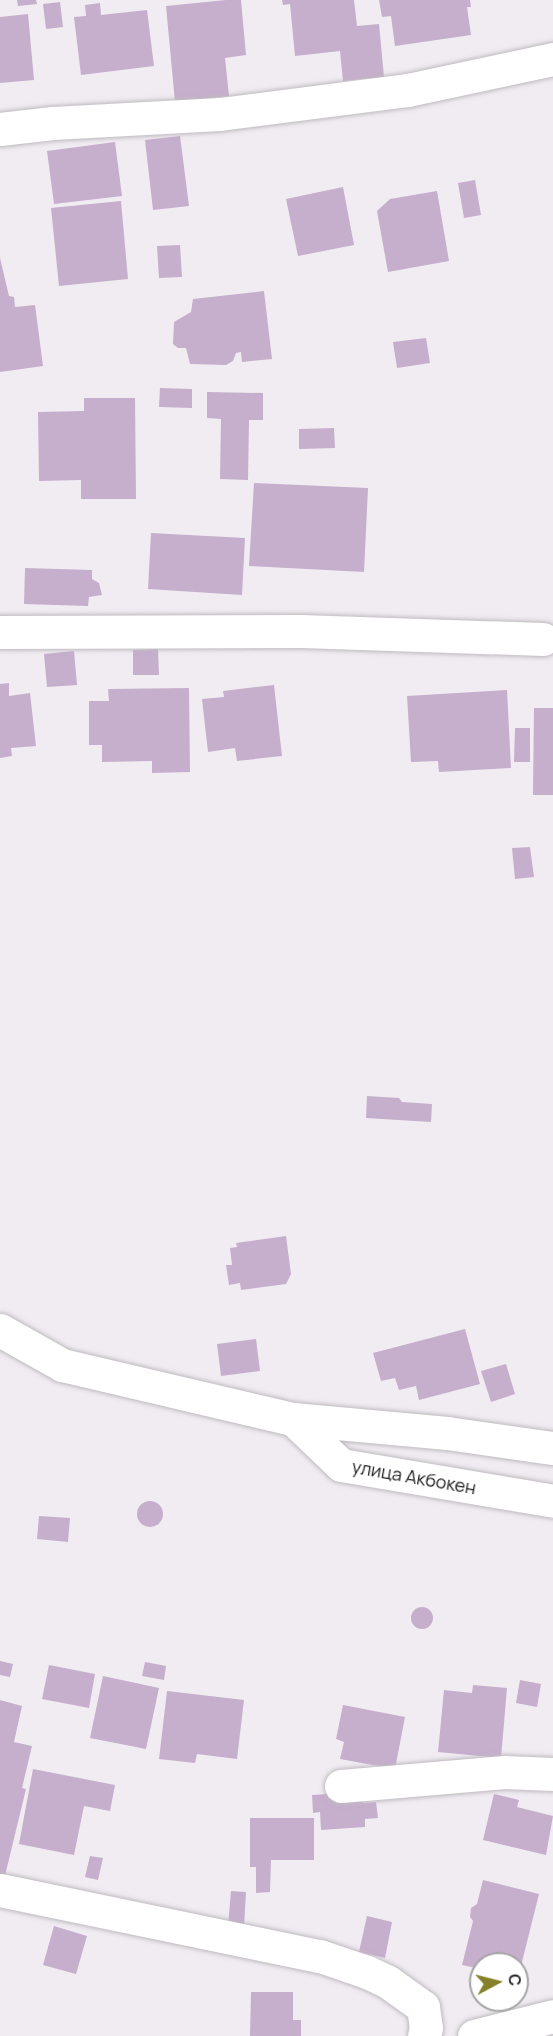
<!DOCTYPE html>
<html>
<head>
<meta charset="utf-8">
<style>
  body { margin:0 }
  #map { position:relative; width:553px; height:2036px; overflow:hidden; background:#f1ecf2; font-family:Manrope,sans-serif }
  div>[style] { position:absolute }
  .building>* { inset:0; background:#c6aecd }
  .round { border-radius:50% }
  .roads { filter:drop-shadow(0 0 2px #bfbac0) drop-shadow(0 0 2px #bfbac0) }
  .minor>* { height:33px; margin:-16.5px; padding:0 16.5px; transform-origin:16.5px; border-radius:16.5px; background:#fff }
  span { translate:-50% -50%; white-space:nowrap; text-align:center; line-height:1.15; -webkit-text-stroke:4.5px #fff; paint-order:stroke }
  .street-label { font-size:18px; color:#1f1e20 }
  .north { position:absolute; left:469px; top:1952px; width:60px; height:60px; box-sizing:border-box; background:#fff; border:2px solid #a5a5a6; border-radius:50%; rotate:83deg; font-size:16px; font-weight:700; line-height:24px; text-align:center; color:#1f1e20 }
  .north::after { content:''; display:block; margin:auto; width:21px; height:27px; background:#848129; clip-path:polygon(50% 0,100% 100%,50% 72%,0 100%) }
</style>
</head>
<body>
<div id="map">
  <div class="building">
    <div style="clip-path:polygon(17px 0,36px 0,37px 4px,18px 6px)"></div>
    <div style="clip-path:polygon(226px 0,241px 0,246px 55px,225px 58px,229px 96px,175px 102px,166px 6px)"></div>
    <div style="clip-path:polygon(282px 0,354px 0,357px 26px,379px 24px,384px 77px,343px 81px,340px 51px,295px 56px,290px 4px,283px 5px)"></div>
    <div style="clip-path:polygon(379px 0,470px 0,471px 7px,467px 7px,471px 35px,395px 46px,391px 16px,382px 17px)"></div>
    <div style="clip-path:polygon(60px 2px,63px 27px,46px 29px,43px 4px)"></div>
    <div style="clip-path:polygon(100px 3px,101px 15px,147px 10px,154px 66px,81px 75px,74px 17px,86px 16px,85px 5px)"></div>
    <div style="clip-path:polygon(28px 14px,34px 80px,0 83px,0 17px)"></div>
    <div style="clip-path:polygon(180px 136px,189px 206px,153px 210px,145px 140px)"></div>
    <div style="clip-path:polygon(115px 142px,122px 196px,54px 204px,47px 151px)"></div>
    <div style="clip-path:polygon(475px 180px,481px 215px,464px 218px,458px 183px)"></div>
    <div style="clip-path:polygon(343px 187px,354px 245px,298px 256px,286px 199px)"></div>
    <div style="clip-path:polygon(437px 191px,449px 261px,388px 272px,377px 211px,390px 199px)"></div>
    <div style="clip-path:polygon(121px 201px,128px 279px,59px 286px,51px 208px)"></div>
    <div style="clip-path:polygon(180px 245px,182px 277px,159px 278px,157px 246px)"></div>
    <div style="clip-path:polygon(0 258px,9px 296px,14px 297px,15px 307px,35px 305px,43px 366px,0 372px)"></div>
    <div style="clip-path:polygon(264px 291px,272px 359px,242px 362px,241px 352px,236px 353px,233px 361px,226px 365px,190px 364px,186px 348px,178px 348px,173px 344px,174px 322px,191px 312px,193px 299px)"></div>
    <div style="clip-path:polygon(426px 338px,430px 363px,397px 368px,393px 342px)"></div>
    <div style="clip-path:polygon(160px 388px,192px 389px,192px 408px,159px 407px)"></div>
    <div style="clip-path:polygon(207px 392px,263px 393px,263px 420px,249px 420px,248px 480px,220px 479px,221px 419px,207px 418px)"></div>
    <div style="clip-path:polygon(84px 398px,135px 398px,136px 499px,81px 499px,81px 480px,39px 481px,38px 412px,84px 411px)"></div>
    <div style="clip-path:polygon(334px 428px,335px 448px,299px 449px,299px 429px)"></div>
    <div style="clip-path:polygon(254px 483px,368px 488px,364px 572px,249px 566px)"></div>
    <div style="clip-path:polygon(151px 533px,245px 538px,242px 595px,148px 589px)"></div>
    <div style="clip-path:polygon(25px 568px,92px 570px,92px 579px,99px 583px,102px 595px,89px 597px,88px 606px,24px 604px)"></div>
    <div style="clip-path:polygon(158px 649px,159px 675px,133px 675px,133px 650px)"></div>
    <div style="clip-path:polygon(74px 651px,77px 685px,47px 687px,44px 654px)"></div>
    <div style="clip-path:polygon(9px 683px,9px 696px,30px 693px,36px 746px,11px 748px,12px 756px,0 758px,0 684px)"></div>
    <div style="clip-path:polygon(274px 685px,282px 756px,237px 761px,235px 748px,208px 752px,202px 699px,224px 697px,223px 691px)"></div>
    <div style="clip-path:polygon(189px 688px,190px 772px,152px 773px,152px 761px,102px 762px,102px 745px,89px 745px,89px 701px,109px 701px,108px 689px)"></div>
    <div style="clip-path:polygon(507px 690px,511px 768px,439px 772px,438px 761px,411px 762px,407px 696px)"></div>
    <div style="clip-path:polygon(534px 708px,553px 708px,553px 795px,533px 795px)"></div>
    <div style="clip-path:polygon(515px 728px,530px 728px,530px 762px,514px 762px)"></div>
    <div style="clip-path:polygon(530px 847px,534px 877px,515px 879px,512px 848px)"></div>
    <div style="clip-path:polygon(367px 1096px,399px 1098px,402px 1102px,432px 1104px,431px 1122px,366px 1118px)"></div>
    <div style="clip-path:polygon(286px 1236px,291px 1274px,286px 1284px,241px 1290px,240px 1283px,229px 1285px,226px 1265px,232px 1265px,230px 1248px,237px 1247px,236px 1243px)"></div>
    <div style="clip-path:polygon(465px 1329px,480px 1384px,419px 1400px,416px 1386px,399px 1390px,395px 1378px,381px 1381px,373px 1353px)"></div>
    <div style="clip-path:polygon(256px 1339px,260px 1371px,221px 1376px,217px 1344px)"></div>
    <div style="clip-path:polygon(506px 1364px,515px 1394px,491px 1402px,481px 1371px)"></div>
    <div class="round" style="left:137px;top:1501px;width:26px;height:26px"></div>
    <div style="clip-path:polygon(39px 1516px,70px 1518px,68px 1542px,37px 1539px)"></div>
    <div class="round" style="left:411px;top:1607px;width:22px;height:22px"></div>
    <div style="clip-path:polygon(0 1661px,13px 1664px,10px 1677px,0 1675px)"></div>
    <div style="clip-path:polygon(145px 1662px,166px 1666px,164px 1680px,142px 1676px)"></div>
    <div style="clip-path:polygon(49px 1665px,95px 1674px,89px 1708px,42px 1699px)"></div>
    <div style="clip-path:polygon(103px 1676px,159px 1688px,146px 1749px,90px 1738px)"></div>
    <div style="clip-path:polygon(520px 1680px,541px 1684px,537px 1707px,516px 1703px)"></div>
    <div style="clip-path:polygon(473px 1685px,507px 1688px,501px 1758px,438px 1752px,444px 1690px,472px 1693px)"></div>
    <div style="clip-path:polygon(167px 1691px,244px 1700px,237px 1759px,197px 1754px,195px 1763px,159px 1759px)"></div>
    <div style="clip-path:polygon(0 1700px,22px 1706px,14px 1742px,32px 1746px,22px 1788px,26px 1789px,3px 1884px,0 1883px)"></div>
    <div style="clip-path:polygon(343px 1705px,405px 1717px,395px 1769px,340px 1759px,344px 1742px,336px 1739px)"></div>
    <div style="clip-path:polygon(33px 1769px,115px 1785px,110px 1811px,84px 1806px,74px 1855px,19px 1844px)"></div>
    <div style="clip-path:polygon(328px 1794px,328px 1798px,363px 1796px,363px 1803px,376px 1802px,378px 1818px,365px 1819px,365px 1827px,321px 1830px,320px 1812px,313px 1813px,312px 1795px)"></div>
    <div style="clip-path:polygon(494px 1794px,519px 1800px,517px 1807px,553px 1816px,546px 1855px,483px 1840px)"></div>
    <div style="clip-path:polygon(250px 1818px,314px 1818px,314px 1860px,271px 1860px,270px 1892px,256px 1893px,256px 1867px,250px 1867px)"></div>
    <div style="clip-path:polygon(90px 1856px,103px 1858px,98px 1880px,85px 1877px)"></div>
    <div style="clip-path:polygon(483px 1880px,539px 1894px,518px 1978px,517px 1964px,481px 1964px,481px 1969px,462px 1965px,473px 1921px,470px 1917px,471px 1908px,477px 1904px)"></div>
    <div style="clip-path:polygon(231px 1891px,246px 1892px,244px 1927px,228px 1926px)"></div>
    <div style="clip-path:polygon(367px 1916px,392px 1922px,385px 1958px,359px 1952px)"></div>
    <div style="clip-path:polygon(54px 1926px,87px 1936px,76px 1974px,43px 1965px)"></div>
    <div style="clip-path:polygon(251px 1992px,293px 1992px,293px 2020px,301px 2020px,301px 2036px,250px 2036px)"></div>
  </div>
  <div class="roads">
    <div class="minor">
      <div style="left:0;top:129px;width:53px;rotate:-6.5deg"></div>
      <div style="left:53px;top:123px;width:167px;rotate:-3.1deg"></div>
      <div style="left:220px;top:114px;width:190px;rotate:-7.3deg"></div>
      <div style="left:408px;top:90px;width:148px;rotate:-12.1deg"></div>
      <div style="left:0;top:632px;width:301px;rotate:-0.2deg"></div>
      <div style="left:301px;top:631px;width:242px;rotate:1.9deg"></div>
      <div style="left:0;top:1330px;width:71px;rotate:29.4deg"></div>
      <div style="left:62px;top:1365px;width:237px;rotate:13.2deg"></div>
      <div style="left:293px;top:1419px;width:155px;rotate:5.2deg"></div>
      <div style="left:447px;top:1433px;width:107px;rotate:8.1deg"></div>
      <div style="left:293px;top:1419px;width:66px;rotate:43.8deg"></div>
      <div style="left:341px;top:1465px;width:215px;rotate:9.6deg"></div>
      <div style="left:341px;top:1786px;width:164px;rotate:-4.9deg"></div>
      <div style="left:504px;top:1772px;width:49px;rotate:2.3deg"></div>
      <div style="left:0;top:1890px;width:327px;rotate:11.7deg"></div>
      <div style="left:320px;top:1956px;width:50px;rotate:18.8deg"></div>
      <div style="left:367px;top:1972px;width:23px;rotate:25deg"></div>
      <div style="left:388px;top:1982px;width:43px;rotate:35.5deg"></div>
      <div style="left:423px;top:2007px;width:21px;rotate:82deg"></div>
      <div style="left:426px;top:2028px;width:8px;rotate:104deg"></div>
      <div style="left:474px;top:2036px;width:81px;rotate:-14.2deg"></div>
    </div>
  </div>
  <div class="street-label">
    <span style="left:414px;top:1477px;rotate:10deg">улица Акбокен</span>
  </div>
  <div class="north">С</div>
</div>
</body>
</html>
